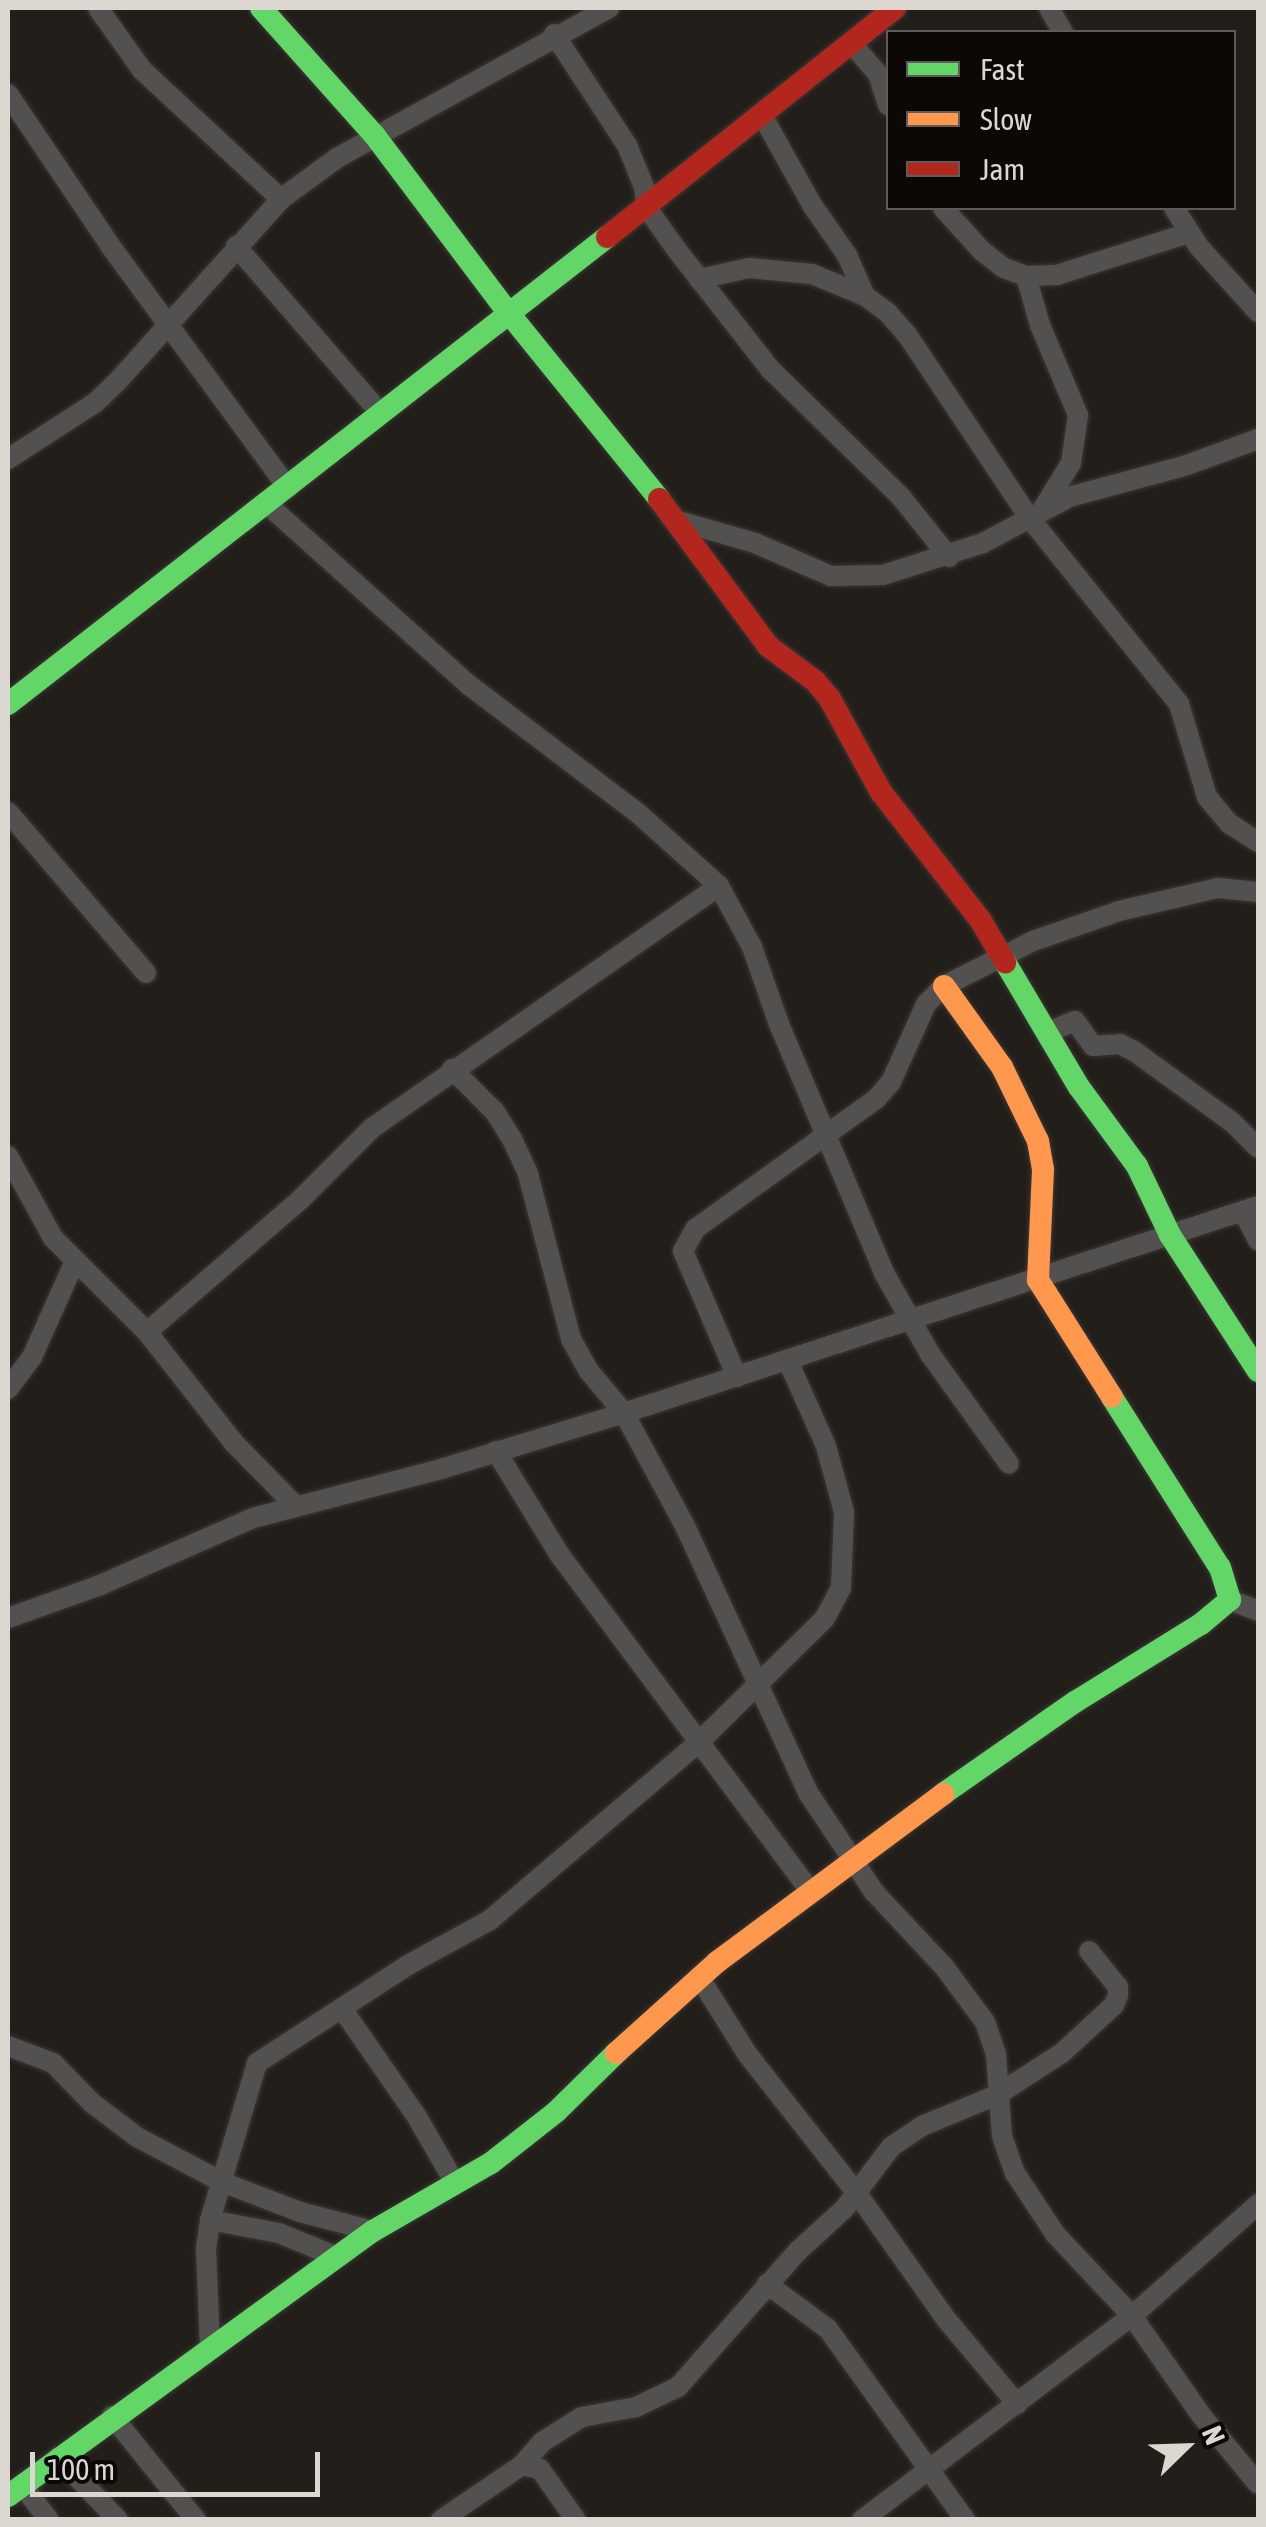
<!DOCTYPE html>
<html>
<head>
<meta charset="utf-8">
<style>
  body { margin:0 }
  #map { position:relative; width:1266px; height:2527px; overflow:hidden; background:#221e1a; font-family:"Asap Condensed",sans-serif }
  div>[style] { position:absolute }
  .roads { filter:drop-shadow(0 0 2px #3b3835) drop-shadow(0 0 2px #3b3835) }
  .street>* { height:20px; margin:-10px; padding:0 10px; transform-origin:10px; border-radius:10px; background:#525150 }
  .fast>* { height:22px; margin:-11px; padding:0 11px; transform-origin:11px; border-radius:11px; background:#63d668 }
  .slow>* { height:22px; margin:-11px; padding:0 11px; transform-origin:11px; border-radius:11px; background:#ff974d }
  .jam>* { height:22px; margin:-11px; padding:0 11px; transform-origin:11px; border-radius:11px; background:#b3261e }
  span { translate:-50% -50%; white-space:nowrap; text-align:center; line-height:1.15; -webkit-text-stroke:8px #0c0806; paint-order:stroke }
  .frame { position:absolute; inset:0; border:10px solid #ddd7d2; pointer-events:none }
  .legend { position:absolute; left:886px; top:30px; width:350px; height:180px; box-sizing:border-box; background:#0c0806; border:2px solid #605b58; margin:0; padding:12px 18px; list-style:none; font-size:30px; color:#ddd7d2 }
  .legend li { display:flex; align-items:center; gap:20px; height:50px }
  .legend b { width:50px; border:2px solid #605b58 }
  .north { position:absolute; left:1136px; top:2397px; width:100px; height:100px; -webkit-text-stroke:8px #0c0806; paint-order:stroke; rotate:67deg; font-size:28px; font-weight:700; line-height:40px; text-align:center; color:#ddd7d2 }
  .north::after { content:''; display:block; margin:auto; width:35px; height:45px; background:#ddd7d2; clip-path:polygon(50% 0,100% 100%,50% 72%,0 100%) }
  .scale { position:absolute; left:30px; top:2452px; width:290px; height:45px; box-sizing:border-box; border:5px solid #ddd7d2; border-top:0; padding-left:12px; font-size:30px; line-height:35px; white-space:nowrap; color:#ddd7d2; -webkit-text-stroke:8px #0c0806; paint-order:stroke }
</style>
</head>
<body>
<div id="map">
  <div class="roads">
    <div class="street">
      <div style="left:98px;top:8px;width:76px;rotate:54.6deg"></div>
      <div style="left:142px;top:70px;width:190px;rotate:42.9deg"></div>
      <div style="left:1049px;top:8px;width:28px;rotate:60deg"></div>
      <div style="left:554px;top:34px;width:133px;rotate:56.7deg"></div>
      <div style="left:627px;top:145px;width:45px;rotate:68deg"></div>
      <div style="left:644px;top:187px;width:21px;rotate:82deg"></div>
      <div style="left:647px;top:208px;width:50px;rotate:54.7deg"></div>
      <div style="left:676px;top:249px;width:152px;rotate:51.9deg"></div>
      <div style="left:770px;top:369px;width:183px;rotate:44.3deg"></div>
      <div style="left:901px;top:497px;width:77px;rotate:51.3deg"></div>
      <div style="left:851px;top:43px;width:41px;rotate:48.9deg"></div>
      <div style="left:878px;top:74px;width:33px;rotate:72deg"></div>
      <div style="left:8px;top:94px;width:189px;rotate:56deg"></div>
      <div style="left:114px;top:251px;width:294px;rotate:53.7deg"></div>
      <div style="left:762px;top:115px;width:103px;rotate:60.9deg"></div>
      <div style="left:812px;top:205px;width:61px;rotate:55deg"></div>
      <div style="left:847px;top:255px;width:45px;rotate:66.3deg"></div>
      <div style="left:943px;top:208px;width:58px;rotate:47.8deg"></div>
      <div style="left:982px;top:251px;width:28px;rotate:38deg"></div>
      <div style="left:1004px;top:268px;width:23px;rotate:20deg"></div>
      <div style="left:1026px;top:276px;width:31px;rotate:-2deg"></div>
      <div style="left:1057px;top:275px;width:139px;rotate:-17.7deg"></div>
      <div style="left:1174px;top:208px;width:46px;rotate:57.3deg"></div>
      <div style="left:1199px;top:247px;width:88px;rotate:47.8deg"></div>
      <div style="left:236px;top:246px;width:221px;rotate:49.2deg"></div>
      <div style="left:1026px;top:276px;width:51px;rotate:74.1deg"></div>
      <div style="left:1040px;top:325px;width:98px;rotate:67.1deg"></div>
      <div style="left:1078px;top:415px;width:49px;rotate:98.3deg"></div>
      <div style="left:1071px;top:463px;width:52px;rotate:121.5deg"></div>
      <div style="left:699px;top:279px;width:51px;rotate:-12.4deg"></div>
      <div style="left:749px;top:268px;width:63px;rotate:5.4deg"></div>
      <div style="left:812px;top:274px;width:57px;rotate:22.5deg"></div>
      <div style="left:865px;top:296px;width:29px;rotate:36deg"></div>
      <div style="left:888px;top:313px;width:30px;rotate:49deg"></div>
      <div style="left:908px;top:336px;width:216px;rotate:56.3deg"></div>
      <div style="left:1028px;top:516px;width:241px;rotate:51.2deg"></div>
      <div style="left:1179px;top:704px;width:97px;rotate:73.2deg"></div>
      <div style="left:1207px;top:797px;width:35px;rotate:50deg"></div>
      <div style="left:1230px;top:824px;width:33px;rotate:33deg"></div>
      <div style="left:8px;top:459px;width:103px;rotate:-32.8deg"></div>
      <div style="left:95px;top:403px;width:30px;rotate:-44deg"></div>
      <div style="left:117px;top:382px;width:246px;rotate:-48.1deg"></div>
      <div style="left:281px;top:199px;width:69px;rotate:-36.2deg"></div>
      <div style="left:337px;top:158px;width:311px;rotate:-28.9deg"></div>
      <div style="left:267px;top:504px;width:271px;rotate:41.9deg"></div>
      <div style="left:469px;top:685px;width:215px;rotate:37.2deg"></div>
      <div style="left:640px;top:815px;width:106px;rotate:41.9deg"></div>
      <div style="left:719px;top:886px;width:69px;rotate:61.6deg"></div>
      <div style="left:752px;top:947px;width:82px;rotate:70.7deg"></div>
      <div style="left:779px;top:1024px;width:270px;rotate:67.1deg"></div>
      <div style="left:884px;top:1273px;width:93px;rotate:60.4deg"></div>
      <div style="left:930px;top:1354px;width:135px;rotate:54.3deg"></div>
      <div style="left:675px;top:520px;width:83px;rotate:16deg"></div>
      <div style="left:755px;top:543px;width:83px;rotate:23.5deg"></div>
      <div style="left:831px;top:576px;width:52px;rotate:-1.1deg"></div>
      <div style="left:883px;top:575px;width:105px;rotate:-17.7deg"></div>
      <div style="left:983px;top:543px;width:98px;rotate:-28.1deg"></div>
      <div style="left:1069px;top:497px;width:119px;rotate:-15.1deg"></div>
      <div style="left:1184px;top:466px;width:79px;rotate:-20deg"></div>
      <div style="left:8px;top:812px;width:212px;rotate:49.4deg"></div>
      <div style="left:1048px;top:1032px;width:29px;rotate:-22deg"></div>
      <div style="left:1075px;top:1021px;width:31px;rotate:54deg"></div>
      <div style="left:1093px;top:1046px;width:27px;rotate:-4deg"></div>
      <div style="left:1120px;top:1044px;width:16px;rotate:27deg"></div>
      <div style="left:1134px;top:1051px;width:122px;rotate:36deg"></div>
      <div style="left:1233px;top:1123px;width:35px;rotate:45deg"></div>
      <div style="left:452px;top:1069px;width:61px;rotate:45deg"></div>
      <div style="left:495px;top:1112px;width:32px;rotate:58deg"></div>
      <div style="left:512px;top:1139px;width:38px;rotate:65deg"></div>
      <div style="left:528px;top:1174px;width:171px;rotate:75.4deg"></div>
      <div style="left:571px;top:1339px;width:35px;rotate:61deg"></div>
      <div style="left:588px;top:1370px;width:56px;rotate:50.1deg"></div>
      <div style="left:624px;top:1413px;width:126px;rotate:61.6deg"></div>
      <div style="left:684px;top:1524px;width:298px;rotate:65.2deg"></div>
      <div style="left:809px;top:1794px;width:118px;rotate:56.4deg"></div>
      <div style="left:874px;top:1892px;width:104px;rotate:46.9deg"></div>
      <div style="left:945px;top:1968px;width:67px;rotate:53.5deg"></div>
      <div style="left:985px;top:2022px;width:34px;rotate:71deg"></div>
      <div style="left:996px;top:2054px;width:82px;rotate:85.8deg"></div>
      <div style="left:1002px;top:2136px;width:39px;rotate:71deg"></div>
      <div style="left:1015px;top:2173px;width:73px;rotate:56.7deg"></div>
      <div style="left:1055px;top:2234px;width:112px;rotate:46.8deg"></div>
      <div style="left:1132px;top:2316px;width:121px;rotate:55.1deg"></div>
      <div style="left:1201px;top:2415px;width:89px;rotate:50.4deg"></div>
      <div style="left:8px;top:1156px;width:94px;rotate:61.2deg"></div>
      <div style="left:53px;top:1238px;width:133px;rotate:45deg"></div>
      <div style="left:147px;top:1332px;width:141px;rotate:51.9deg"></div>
      <div style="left:234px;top:1443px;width:88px;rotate:45.5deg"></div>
      <div style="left:1243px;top:1211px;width:33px;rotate:63deg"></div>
      <div style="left:147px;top:1332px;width:203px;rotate:-40.8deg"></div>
      <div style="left:301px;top:1199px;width:100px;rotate:-45deg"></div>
      <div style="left:372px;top:1128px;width:423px;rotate:-34.9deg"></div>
      <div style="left:737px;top:1377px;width:137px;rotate:-113.2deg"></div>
      <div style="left:683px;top:1251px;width:25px;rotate:-61deg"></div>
      <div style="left:695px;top:1229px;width:224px;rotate:-35.7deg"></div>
      <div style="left:877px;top:1098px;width:21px;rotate:-49deg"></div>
      <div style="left:891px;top:1082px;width:85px;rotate:-65.8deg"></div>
      <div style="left:926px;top:1004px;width:25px;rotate:-45deg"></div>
      <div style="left:944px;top:986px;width:100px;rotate:-26.8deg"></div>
      <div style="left:1033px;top:941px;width:91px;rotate:-19.2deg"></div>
      <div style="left:1119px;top:911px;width:102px;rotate:-13.1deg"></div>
      <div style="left:1218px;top:888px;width:40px;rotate:5.7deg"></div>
      <div style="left:8px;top:1389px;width:40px;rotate:-53deg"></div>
      <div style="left:32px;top:1357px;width:103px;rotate:-65.9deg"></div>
      <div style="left:496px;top:1451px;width:121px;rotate:58.5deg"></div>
      <div style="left:559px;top:1554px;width:420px;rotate:53.3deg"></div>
      <div style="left:1230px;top:1600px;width:30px;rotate:21deg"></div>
      <div style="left:8px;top:1618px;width:96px;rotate:-19.6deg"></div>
      <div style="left:98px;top:1586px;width:169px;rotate:-23.7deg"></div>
      <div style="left:253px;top:1518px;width:194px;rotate:-14.6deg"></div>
      <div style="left:441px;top:1469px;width:191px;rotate:-17deg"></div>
      <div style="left:624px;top:1413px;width:667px;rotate:-18.08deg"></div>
      <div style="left:699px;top:1977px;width:92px;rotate:57.9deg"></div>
      <div style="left:748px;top:2055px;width:174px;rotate:51.8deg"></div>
      <div style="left:856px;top:2192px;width:156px;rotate:54.7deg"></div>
      <div style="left:946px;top:2319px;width:111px;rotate:50.1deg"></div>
      <div style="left:343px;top:2010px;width:130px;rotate:55.3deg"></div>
      <div style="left:417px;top:2117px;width:76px;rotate:60.1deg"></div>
      <div style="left:8px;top:2046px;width:48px;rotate:20.7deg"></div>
      <div style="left:53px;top:2063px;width:56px;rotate:45.7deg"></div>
      <div style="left:92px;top:2103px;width:56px;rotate:37.1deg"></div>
      <div style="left:137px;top:2137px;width:96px;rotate:27.9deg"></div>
      <div style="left:222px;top:2182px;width:84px;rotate:21deg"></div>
      <div style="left:300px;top:2212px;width:75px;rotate:14.6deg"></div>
      <div style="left:210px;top:2220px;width:70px;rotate:10.7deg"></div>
      <div style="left:279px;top:2233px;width:63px;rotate:22.5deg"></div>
      <div style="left:767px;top:2284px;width:76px;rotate:36.4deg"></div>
      <div style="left:828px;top:2329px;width:235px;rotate:54.3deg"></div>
      <div style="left:210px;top:2348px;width:99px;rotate:-92.3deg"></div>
      <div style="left:206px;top:2249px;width:29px;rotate:-82deg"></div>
      <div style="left:210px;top:2220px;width:164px;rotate:-73.3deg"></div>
      <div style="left:257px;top:2063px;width:180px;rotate:-33deg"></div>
      <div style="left:408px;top:1965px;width:94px;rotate:-28.8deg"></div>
      <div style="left:490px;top:1920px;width:276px;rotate:-40.4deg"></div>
      <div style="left:700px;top:1741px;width:175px;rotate:-44.5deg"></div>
      <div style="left:825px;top:1618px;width:34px;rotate:-62deg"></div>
      <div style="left:841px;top:1588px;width:76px;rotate:-87.7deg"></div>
      <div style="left:844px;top:1512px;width:68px;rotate:-105.3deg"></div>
      <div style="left:826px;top:1446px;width:93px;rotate:-114.1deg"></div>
      <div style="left:112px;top:2416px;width:134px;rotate:51.1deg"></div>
      <div style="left:58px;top:2457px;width:87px;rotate:46.4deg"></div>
      <div style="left:522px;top:2465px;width:30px;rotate:-49deg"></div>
      <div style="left:542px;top:2442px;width:47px;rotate:-32deg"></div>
      <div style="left:582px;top:2417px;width:55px;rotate:-10.5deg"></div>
      <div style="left:636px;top:2407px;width:47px;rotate:-25.5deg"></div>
      <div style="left:678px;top:2387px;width:181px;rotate:-48.6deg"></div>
      <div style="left:798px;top:2251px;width:62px;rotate:-42.4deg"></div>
      <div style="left:844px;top:2209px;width:78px;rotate:-52.8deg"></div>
      <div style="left:891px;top:2147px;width:37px;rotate:-34deg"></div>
      <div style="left:922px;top:2126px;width:81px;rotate:-22.5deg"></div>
      <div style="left:997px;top:2095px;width:77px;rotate:-32.9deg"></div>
      <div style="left:1062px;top:2053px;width:71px;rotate:-42.7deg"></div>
      <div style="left:1114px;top:2005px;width:11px;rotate:-68deg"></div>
      <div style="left:1118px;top:1995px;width:8px;rotate:-90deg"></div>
      <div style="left:1118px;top:1987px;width:46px;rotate:-128.9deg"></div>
      <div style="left:22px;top:2485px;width:44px;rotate:52.4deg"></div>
      <div style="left:441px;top:2520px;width:98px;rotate:-34.2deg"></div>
      <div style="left:522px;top:2465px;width:18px;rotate:13deg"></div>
      <div style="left:540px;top:2469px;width:62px;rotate:54.8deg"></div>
      <div style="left:862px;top:2520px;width:338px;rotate:-37.1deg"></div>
      <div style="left:1132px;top:2316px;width:169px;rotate:-41.6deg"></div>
    </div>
    <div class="fast">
      <div style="left:261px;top:8px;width:171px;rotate:48.3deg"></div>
      <div style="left:375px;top:136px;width:219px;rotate:53deg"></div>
      <div style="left:507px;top:311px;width:242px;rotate:51deg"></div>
      <div style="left:8px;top:704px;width:760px;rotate:-37.94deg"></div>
      <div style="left:1005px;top:962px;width:145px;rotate:59.4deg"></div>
      <div style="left:1079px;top:1087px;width:98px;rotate:53.7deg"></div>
      <div style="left:1137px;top:1166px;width:76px;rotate:64.4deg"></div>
      <div style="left:1170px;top:1235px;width:162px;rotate:57.1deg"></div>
      <div style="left:943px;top:1794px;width:161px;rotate:-34.9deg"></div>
      <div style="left:1075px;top:1702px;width:148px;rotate:-31.8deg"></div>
      <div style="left:1201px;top:1624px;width:38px;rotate:-40deg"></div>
      <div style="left:1230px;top:1600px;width:34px;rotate:-107deg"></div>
      <div style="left:1220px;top:1568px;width:202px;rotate:-122.3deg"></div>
      <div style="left:8px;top:2496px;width:451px;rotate:-36deg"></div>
      <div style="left:373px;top:2231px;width:136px;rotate:-30deg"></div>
      <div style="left:491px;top:2163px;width:84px;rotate:-38.2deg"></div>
      <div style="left:557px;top:2111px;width:83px;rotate:-44.5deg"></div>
    </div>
    <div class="slow">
      <div style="left:944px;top:986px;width:100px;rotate:54.4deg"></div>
      <div style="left:1002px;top:1067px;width:82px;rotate:64.1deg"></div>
      <div style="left:1038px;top:1141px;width:29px;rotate:80deg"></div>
      <div style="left:1043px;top:1170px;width:110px;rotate:92.6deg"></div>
      <div style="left:1038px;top:1280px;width:138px;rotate:57.7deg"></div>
      <div style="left:616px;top:2053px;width:136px;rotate:-42deg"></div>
      <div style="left:717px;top:1962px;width:282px;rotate:-36.6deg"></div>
    </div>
    <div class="jam">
      <div style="left:607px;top:237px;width:368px;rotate:-38.5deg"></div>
      <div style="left:659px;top:499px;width:183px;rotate:53.4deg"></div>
      <div style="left:768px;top:646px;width:59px;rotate:36.7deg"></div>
      <div style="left:815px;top:681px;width:23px;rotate:50deg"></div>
      <div style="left:830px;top:699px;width:106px;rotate:61.3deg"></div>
      <div style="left:881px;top:792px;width:163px;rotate:52.2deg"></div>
      <div style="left:981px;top:921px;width:48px;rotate:59.7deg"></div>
    </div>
  </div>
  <div class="frame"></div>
  <ul class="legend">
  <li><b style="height:12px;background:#63d668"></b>Fast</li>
  <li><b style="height:12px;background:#ff974d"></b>Slow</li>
  <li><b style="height:12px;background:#b3261e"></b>Jam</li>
  </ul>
  <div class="north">N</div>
  <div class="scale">100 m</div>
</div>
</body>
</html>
